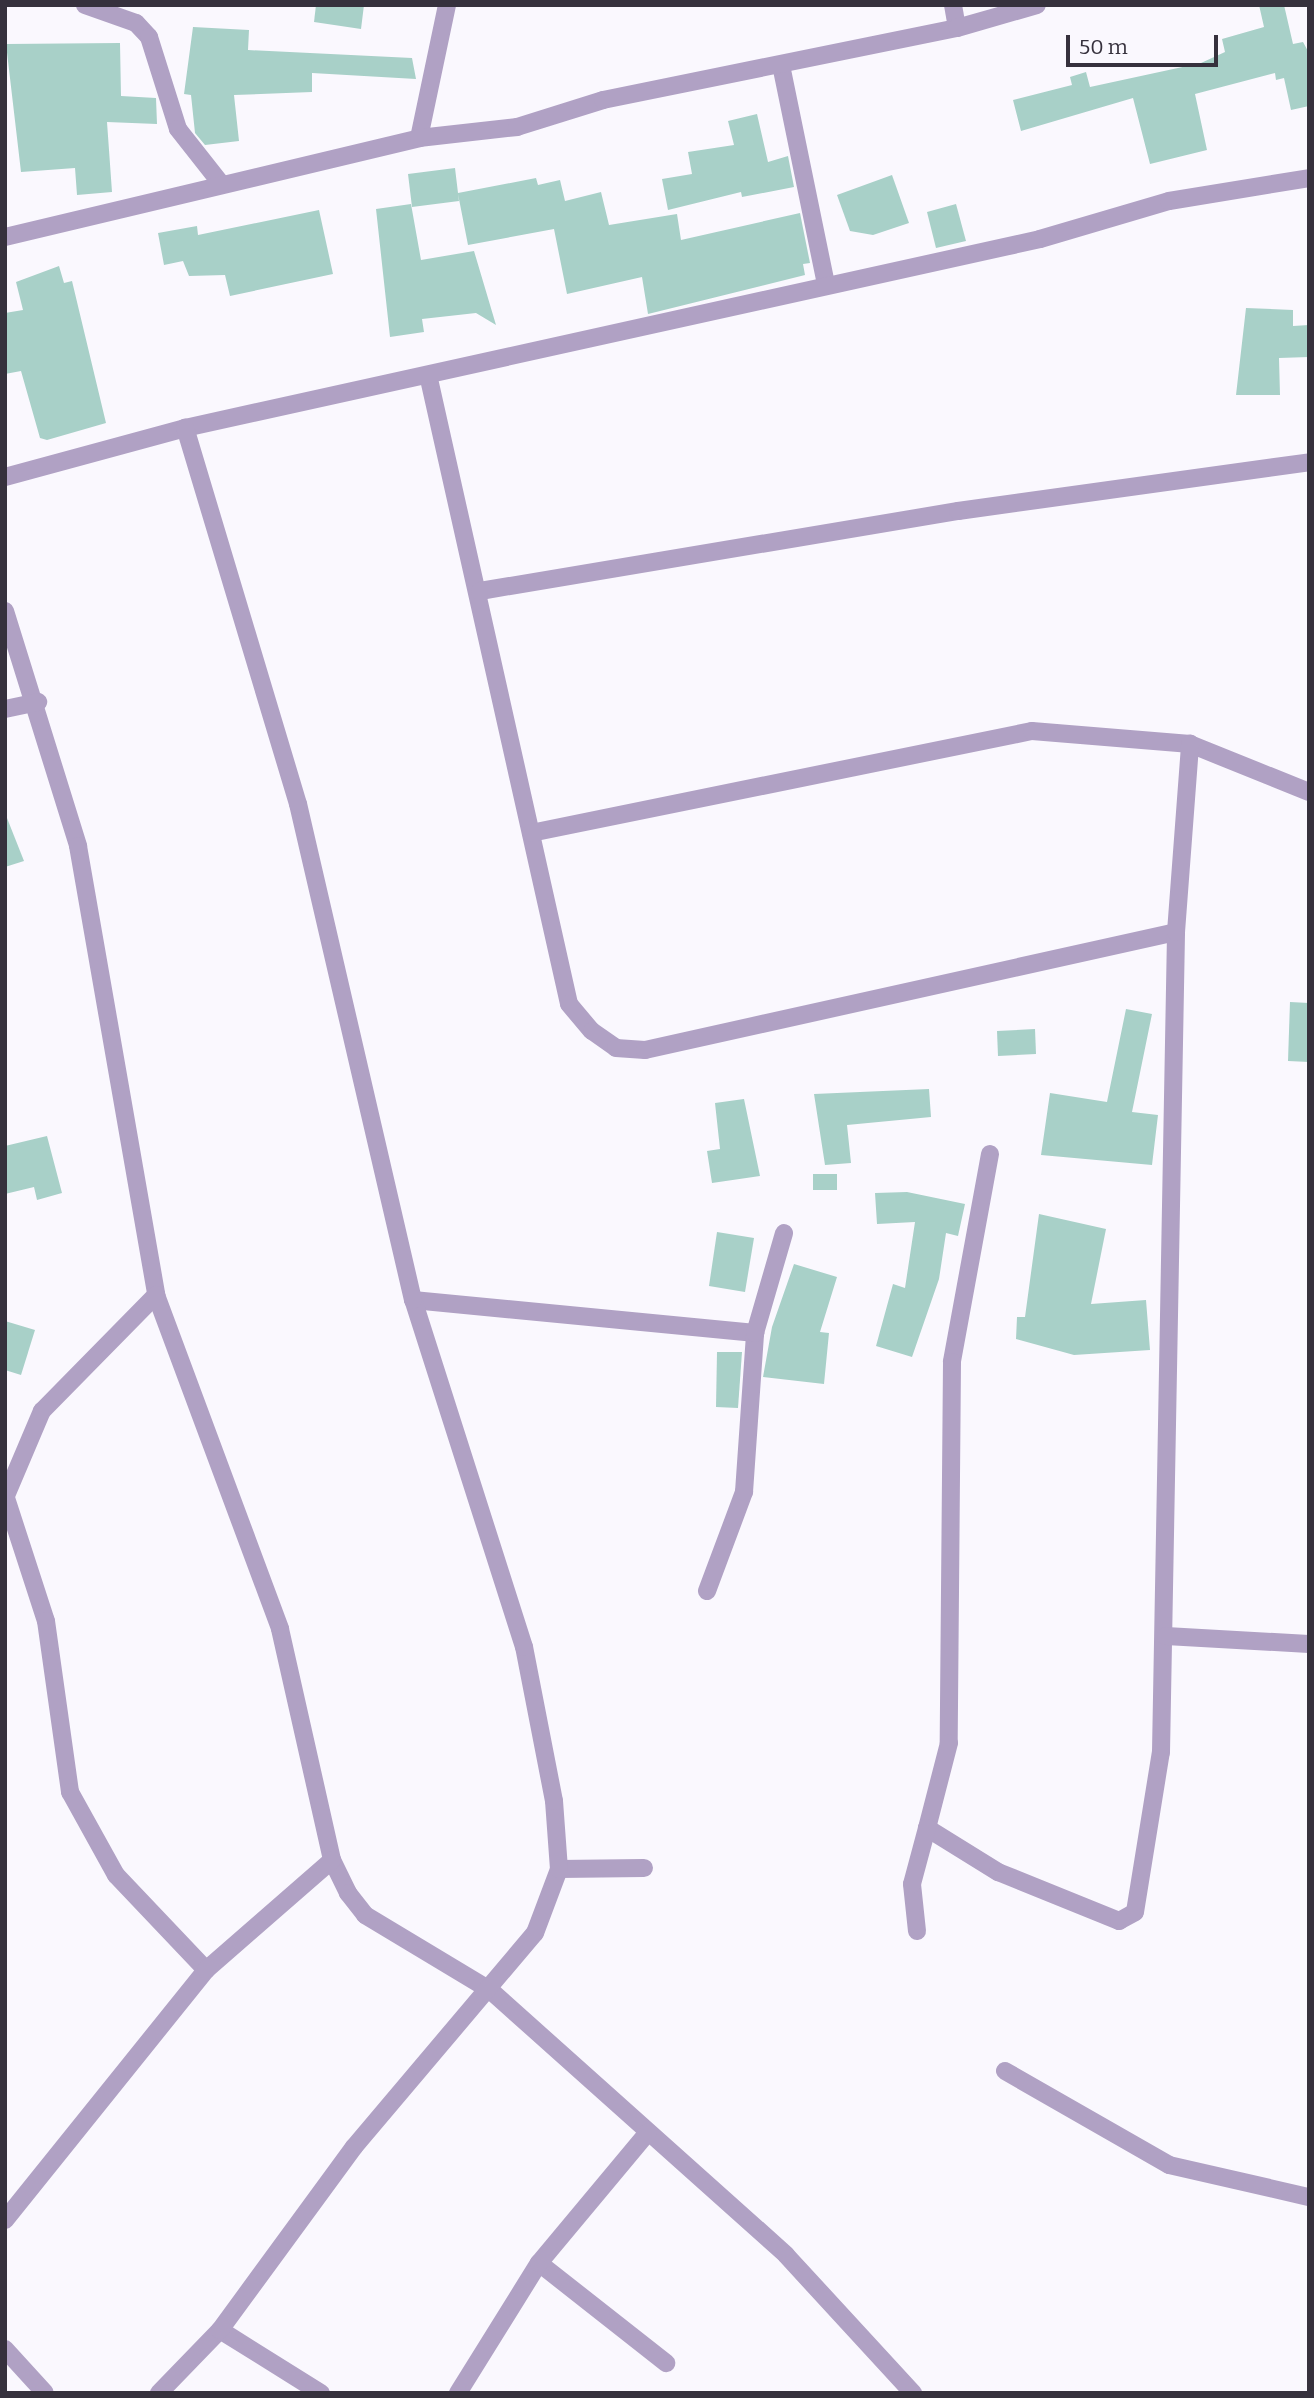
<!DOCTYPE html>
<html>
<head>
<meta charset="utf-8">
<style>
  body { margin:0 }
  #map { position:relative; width:1314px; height:2398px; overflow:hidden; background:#faf8fe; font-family:Bitter,serif }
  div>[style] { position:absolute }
  .building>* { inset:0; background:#a8d0c8 }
  .minor>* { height:18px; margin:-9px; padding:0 9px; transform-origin:9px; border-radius:9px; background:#b0a1c4 }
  span { translate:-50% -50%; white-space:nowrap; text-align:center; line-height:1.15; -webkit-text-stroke:5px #faf8fe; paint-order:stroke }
  .frame { position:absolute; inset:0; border:7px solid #36313d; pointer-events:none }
  .scale { position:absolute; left:1066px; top:35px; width:152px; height:32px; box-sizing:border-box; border:4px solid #36313d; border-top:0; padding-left:9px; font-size:21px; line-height:24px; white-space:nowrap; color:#36313d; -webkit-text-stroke:5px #faf8fe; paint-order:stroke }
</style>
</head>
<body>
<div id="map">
  <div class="building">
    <div style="clip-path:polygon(316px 5px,364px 5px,361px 29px,314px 22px)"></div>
    <div style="clip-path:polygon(1259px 5px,1284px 5px,1293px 44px,1303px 42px,1309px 53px,1309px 106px,1291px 110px,1284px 78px,1276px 80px,1275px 73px,1195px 94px,1207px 150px,1150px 164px,1133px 98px,1021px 131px,1013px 100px,1072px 85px,1070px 77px,1086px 72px,1090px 87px,1201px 63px,1225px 52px,1222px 39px,1264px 27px)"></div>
    <div style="clip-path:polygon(193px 27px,249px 30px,248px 50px,412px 58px,416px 79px,312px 73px,312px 92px,234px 95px,239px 141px,205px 145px,195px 133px,191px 95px,184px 94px)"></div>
    <div style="clip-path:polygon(120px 43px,121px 96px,156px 98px,157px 124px,107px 122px,112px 192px,77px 195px,75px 168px,21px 172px,6px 44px)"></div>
    <div style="clip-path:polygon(757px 114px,768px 162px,788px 156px,794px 187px,742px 197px,741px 192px,668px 210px,662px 179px,692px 174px,688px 152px,734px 145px,728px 121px)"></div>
    <div style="clip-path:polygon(455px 168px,458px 193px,536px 178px,538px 185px,560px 180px,565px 201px,601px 192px,609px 225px,677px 214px,681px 240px,800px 213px,810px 263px,803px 264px,805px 275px,648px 314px,642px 277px,567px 294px,554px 229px,468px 245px,458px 194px,459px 201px,412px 207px,408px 174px)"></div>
    <div style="clip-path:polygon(892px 175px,909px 223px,873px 235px,850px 231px,837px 195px)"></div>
    <div style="clip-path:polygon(411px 204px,421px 260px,474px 251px,496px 325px,476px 313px,422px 319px,424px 332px,390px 337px,376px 209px)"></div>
    <div style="clip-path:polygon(956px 204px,966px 241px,936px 248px,927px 212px)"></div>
    <div style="clip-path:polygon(319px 210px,333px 274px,230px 296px,225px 275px,189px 276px,183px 261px,164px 265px,158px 233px,197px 226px,198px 235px)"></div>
    <div style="clip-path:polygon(59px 266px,64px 283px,72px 281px,106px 423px,47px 440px,40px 438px,21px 371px,5px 374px,5px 313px,23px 310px,16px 282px)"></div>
    <div style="clip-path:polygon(1246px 308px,1293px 310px,1293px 326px,1309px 325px,1309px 357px,1279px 358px,1280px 395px,1236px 395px)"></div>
    <div style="clip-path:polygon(5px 813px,24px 861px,5px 867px)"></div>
    <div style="clip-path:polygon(1290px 1002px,1309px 1003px,1309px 1062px,1288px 1061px)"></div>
    <div style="clip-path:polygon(1126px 1009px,1152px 1014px,1132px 1112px,1158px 1115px,1152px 1165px,1041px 1155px,1050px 1093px,1107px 1102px)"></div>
    <div style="clip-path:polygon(1035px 1029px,1036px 1054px,998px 1056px,997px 1031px)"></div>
    <div style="clip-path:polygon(929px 1089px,931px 1117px,847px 1125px,851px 1163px,825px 1165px,814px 1094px)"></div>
    <div style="clip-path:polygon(744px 1099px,760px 1176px,712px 1183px,707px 1151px,720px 1149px,715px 1103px)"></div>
    <div style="clip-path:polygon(47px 1136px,62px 1193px,37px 1200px,34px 1187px,5px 1194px,5px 1146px)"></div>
    <div style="clip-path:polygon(813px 1174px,837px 1174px,837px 1190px,813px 1190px)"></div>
    <div style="clip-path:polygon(907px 1192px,965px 1204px,958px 1236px,946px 1233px,939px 1279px,912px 1357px,876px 1346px,893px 1284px,905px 1288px,915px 1222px,877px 1224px,875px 1193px)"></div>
    <div style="clip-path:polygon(1039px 1214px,1106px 1229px,1091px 1304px,1146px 1300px,1150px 1350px,1074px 1355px,1016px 1339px,1017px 1317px,1025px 1317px)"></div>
    <div style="clip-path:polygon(717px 1232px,754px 1238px,745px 1292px,709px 1286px)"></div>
    <div style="clip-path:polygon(794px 1264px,837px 1277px,820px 1332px,829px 1333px,824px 1384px,763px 1377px,772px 1327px)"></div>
    <div style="clip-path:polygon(5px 1321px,35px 1330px,21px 1375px,5px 1370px)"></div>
    <div style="clip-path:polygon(717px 1352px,742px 1352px,738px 1408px,716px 1407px)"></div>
  </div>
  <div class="minor">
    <div style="left:85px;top:5px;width:54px;rotate:19.4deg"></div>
    <div style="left:136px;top:23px;width:19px;rotate:47deg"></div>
    <div style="left:149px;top:37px;width:96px;rotate:72.5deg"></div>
    <div style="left:178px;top:129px;width:71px;rotate:51.8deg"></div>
    <div style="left:953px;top:5px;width:23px;rotate:80deg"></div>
    <div style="left:781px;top:65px;width:225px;rotate:78.4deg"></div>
    <div style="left:419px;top:138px;width:136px;rotate:-78.1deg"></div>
    <div style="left:5px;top:237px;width:426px;rotate:-13.4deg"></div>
    <div style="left:419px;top:138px;width:99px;rotate:-6.4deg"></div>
    <div style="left:517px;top:127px;width:90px;rotate:-17.4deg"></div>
    <div style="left:603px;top:100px;width:361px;rotate:-11.5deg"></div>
    <div style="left:957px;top:28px;width:83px;rotate:-16deg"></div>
    <div style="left:429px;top:379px;width:640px;rotate:77.37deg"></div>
    <div style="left:569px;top:1004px;width:35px;rotate:50deg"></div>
    <div style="left:592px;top:1031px;width:29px;rotate:35deg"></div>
    <div style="left:616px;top:1048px;width:29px;rotate:4deg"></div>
    <div style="left:645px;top:1050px;width:544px;rotate:-12.53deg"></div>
    <div style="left:5px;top:477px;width:187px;rotate:-15.2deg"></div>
    <div style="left:185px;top:428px;width:876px;rotate:-12.46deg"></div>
    <div style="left:1040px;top:239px;width:134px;rotate:-16.4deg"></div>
    <div style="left:1169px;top:201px;width:142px;rotate:-9.3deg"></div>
    <div style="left:480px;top:591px;width:485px;rotate:-9.5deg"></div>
    <div style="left:958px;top:511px;width:354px;rotate:-7.9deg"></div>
    <div style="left:5px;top:611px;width:246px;rotate:72.7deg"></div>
    <div style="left:78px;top:846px;width:456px;rotate:80.1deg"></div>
    <div style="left:156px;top:1295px;width:356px;rotate:69.6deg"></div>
    <div style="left:280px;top:1629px;width:237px;rotate:77.3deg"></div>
    <div style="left:332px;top:1860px;width:37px;rotate:64deg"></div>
    <div style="left:348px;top:1893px;width:28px;rotate:52deg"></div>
    <div style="left:365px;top:1915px;width:146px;rotate:31deg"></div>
    <div style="left:490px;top:1990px;width:397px;rotate:41.8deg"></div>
    <div style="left:786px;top:2255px;width:188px;rotate:47.4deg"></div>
    <div style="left:5px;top:709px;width:34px;rotate:-12deg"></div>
    <div style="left:531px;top:833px;width:511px;rotate:-11.51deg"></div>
    <div style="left:1032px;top:731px;width:159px;rotate:4.7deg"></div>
    <div style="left:1190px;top:744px;width:128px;rotate:22deg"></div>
    <div style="left:990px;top:1154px;width:211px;rotate:100.4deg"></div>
    <div style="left:952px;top:1362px;width:381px;rotate:90.5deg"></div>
    <div style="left:949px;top:1743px;width:88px;rotate:104.5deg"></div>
    <div style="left:927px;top:1828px;width:84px;rotate:31.8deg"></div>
    <div style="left:998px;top:1872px;width:131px;rotate:22deg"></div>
    <div style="left:1119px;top:1921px;width:18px;rotate:-29deg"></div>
    <div style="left:1135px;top:1912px;width:162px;rotate:-80.8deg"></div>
    <div style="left:1161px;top:1752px;width:820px;rotate:-88.95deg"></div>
    <div style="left:1176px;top:932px;width:189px;rotate:-85.7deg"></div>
    <div style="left:413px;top:1300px;width:344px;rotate:5.5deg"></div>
    <div style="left:5px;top:1498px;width:95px;rotate:-67deg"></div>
    <div style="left:42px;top:1411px;width:163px;rotate:-45.5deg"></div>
    <div style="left:6px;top:1498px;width:129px;rotate:72deg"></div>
    <div style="left:46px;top:1621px;width:173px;rotate:82deg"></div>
    <div style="left:70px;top:1792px;width:95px;rotate:61deg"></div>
    <div style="left:116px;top:1875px;width:131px;rotate:46.5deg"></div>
    <div style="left:707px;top:1591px;width:106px;rotate:-69.5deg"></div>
    <div style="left:744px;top:1492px;width:159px;rotate:-86deg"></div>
    <div style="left:755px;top:1333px;width:104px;rotate:-73.8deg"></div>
    <div style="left:1166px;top:1636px;width:143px;rotate:3.2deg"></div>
    <div style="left:559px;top:1869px;width:85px;rotate:-0.7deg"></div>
    <div style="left:917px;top:1931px;width:47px;rotate:-96.1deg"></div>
    <div style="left:912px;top:1884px;width:58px;rotate:-75deg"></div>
    <div style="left:1005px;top:2071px;width:189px;rotate:29.8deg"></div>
    <div style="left:1169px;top:2165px;width:144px;rotate:12.9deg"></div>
    <div style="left:5px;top:2220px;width:321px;rotate:-51.2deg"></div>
    <div style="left:206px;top:1970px;width:167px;rotate:-41.1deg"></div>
    <div style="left:539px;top:2263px;width:162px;rotate:38.2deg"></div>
    <div style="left:220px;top:2330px;width:119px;rotate:32deg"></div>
    <div style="left:5px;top:2349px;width:59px;rotate:47.7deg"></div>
    <div style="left:159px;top:2393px;width:88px;rotate:-45.9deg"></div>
    <div style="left:220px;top:2330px;width:227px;rotate:-53.8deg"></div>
    <div style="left:354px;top:2147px;width:280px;rotate:-49.8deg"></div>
    <div style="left:535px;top:1933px;width:68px;rotate:-69.4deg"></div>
    <div style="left:559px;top:1869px;width:68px;rotate:-94.2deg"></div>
    <div style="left:554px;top:1801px;width:157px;rotate:-101deg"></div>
    <div style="left:524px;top:1647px;width:364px;rotate:-107.7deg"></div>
    <div style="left:413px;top:1300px;width:509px;rotate:-103.05deg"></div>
    <div style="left:298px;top:804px;width:393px;rotate:-106.7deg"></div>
    <div style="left:458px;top:2393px;width:153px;rotate:-58.1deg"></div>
    <div style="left:539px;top:2263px;width:170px;rotate:-50.2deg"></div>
  </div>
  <div class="frame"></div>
  <div class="scale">50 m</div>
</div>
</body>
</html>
